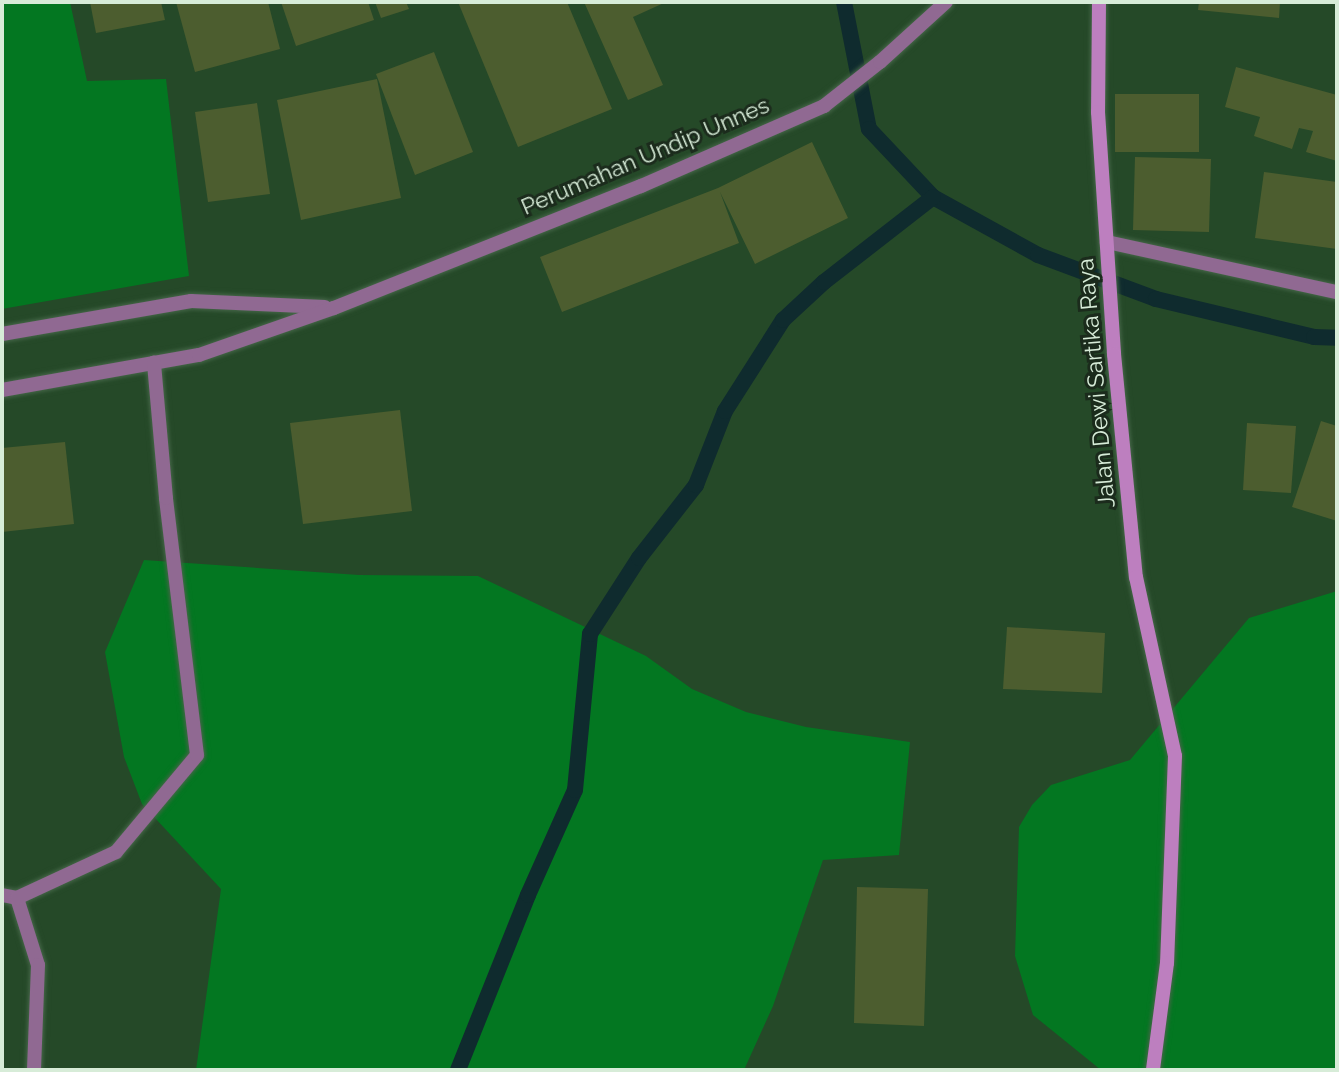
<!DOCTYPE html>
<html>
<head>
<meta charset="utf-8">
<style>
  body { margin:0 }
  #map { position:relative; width:1339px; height:1072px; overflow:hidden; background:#254928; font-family:Raleway,sans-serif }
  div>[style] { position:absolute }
  .green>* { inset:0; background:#037721 }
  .stream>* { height:16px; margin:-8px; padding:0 8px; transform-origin:8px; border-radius:8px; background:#0f2b2e }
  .building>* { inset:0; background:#4c5d2f }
  .roads { filter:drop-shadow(0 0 2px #456648) drop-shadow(0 0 2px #456648) }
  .street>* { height:14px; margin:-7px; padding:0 7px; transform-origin:7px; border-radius:7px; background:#906992 }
  .secondary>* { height:14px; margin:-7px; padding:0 7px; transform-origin:7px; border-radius:7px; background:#bd7fbf }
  span { translate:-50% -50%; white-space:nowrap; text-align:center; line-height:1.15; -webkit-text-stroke:6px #1b2b1c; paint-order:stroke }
  .street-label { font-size:23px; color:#d7ecd8 }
  .frame { position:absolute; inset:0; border:4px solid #d7ecd8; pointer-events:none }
</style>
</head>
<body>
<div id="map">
  <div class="green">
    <div style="clip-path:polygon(2px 2px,70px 2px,87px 81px,166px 79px,189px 276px,2px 309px)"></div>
    <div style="clip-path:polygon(144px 560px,359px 575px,478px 576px,646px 656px,692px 689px,746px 712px,806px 727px,910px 742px,899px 855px,823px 860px,773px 1006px,744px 1070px,196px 1070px,221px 889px,142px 804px,124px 757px,105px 652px)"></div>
    <div style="clip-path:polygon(1337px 591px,1337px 1070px,1101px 1070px,1033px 1015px,1015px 956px,1019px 827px,1032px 805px,1051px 785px,1130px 760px,1249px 618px)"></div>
  </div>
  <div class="stream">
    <div style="left:844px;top:2px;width:129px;rotate:78.9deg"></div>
    <div style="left:869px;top:129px;width:93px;rotate:46.7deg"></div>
    <div style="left:933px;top:197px;width:120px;rotate:28.9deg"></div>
    <div style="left:1038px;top:255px;width:126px;rotate:20.4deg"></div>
    <div style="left:1156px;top:299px;width:163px;rotate:13.5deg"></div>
    <div style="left:1314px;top:337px;width:23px;rotate:2deg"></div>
    <div style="left:458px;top:1070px;width:188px;rotate:-68.2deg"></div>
    <div style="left:528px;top:895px;width:115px;rotate:-65.9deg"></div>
    <div style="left:575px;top:790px;width:157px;rotate:-84.5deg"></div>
    <div style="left:590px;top:634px;width:90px;rotate:-57.2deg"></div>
    <div style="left:639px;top:558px;width:93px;rotate:-52deg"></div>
    <div style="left:696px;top:485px;width:79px;rotate:-68.6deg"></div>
    <div style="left:725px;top:411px;width:108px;rotate:-57.5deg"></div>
    <div style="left:783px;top:320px;width:56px;rotate:-42.8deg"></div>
    <div style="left:824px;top:282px;width:138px;rotate:-37.9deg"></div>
  </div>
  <div class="building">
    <div style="clip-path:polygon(90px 2px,161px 2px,165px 20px,96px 33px)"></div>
    <div style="clip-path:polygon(176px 2px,268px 2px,280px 49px,195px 72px)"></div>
    <div style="clip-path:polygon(281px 2px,368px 2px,374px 20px,296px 46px)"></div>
    <div style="clip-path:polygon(375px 2px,406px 2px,409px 9px,381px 18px)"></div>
    <div style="clip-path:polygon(458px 2px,567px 2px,612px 109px,518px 147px)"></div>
    <div style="clip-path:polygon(584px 2px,666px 2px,633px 17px,663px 85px,628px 100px)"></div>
    <div style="clip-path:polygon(1199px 2px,1280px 2px,1279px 18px,1198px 10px)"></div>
    <div style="clip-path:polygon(434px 52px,473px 152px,415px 175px,376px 74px)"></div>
    <div style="clip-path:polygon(1236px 67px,1337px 95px,1337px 161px,1306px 152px,1313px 131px,1299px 128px,1292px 149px,1254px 136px,1260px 117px,1225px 107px)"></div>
    <div style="clip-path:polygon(377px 79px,401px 198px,301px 220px,277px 100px)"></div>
    <div style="clip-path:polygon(1115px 94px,1199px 94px,1199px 152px,1115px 152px)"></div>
    <div style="clip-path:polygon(257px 103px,270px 194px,208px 202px,195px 112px)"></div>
    <div style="clip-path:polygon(812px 142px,848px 218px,755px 264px,720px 192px,739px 243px,562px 312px,540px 257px,718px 188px)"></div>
    <div style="clip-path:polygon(1135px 157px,1211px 159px,1209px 232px,1133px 230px)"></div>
    <div style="clip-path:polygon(1264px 172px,1337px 182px,1337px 249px,1255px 238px)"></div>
    <div style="clip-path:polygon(400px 410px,412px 511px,303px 524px,290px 423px)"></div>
    <div style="clip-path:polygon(1321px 421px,1337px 426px,1337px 521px,1292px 507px)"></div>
    <div style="clip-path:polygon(1247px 423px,1296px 426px,1291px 493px,1243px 490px)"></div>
    <div style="clip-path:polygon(65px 442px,74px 524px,2px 532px,2px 448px)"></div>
    <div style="clip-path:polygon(1007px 627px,1105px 633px,1102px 693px,1003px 689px)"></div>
    <div style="clip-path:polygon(857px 887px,928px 889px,924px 1026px,854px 1023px)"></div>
  </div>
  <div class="roads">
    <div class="street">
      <div style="left:1107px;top:242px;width:235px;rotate:12.3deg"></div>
      <div style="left:2px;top:334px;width:192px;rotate:-9.9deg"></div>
      <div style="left:191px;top:301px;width:134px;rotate:2.6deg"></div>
      <div style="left:2px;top:390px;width:200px;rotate:-10.1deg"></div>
      <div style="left:199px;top:355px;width:143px;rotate:-19.2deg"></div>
      <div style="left:334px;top:308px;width:330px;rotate:-21.7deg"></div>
      <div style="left:641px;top:186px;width:200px;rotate:-23.6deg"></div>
      <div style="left:824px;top:106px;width:71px;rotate:-38.2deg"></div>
      <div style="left:880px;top:62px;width:89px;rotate:-42.3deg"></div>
      <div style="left:2px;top:895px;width:15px;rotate:11deg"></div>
      <div style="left:17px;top:898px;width:70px;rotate:72.6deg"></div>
      <div style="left:38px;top:965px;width:105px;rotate:92.2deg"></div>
      <div style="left:17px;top:898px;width:109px;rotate:-24.9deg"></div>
      <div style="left:116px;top:852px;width:126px;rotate:-50.1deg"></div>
      <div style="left:197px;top:755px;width:259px;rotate:-96.9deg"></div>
      <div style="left:166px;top:498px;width:136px;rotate:-95.1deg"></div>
    </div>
    <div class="secondary">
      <div style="left:1099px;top:2px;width:110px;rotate:90.5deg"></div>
      <div style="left:1098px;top:112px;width:243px;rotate:86.2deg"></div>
      <div style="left:1114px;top:354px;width:224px;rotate:84.4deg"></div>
      <div style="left:1136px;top:577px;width:183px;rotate:77.7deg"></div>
      <div style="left:1175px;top:756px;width:207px;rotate:92.2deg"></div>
      <div style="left:1167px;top:963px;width:108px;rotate:97.5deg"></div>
    </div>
  </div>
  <div class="street-label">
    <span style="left:645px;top:156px;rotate:-23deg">Perumahan Undip Unnes</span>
    <span style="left:1096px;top:383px;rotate:-95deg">Jalan Dewi Sartika Raya</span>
  </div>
  <div class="frame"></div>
</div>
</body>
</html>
